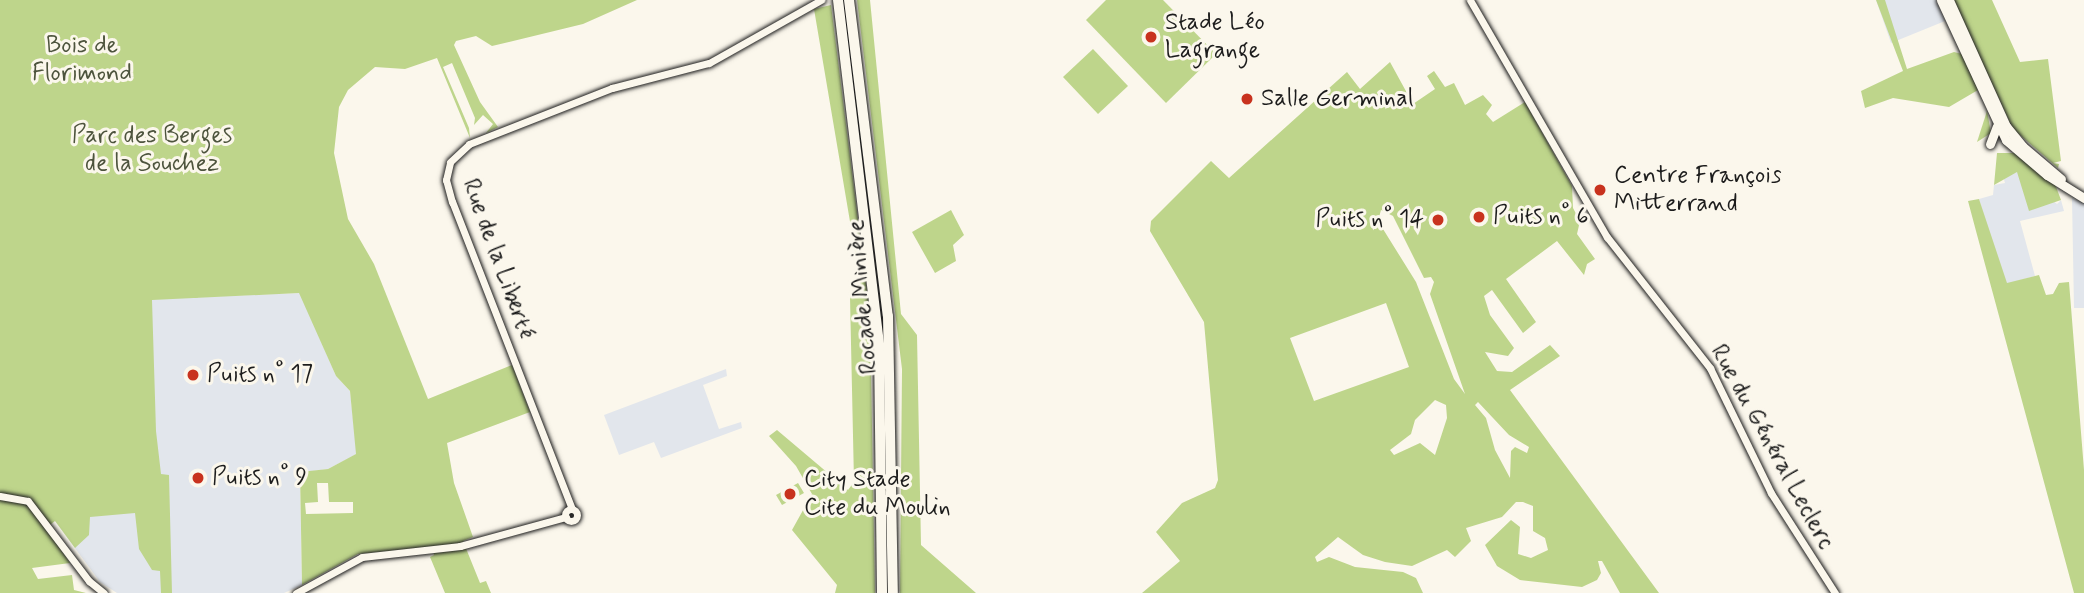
<!DOCTYPE html>
<html>
<head>
<meta charset="utf-8">
<style>
  body { margin:0 }
  #map { position:relative; width:2084px; height:593px; overflow:hidden; background:#fbf7ec; font-family:Mynerve,sans-serif }
  div>[style] { position:absolute }
  .built>* { inset:0; background:#e2e6ec }
  .green>* { inset:0; background:#bed58b }
  .roads { filter:drop-shadow(0 0 2px #1c1c1c) drop-shadow(0 0 2px #1c1c1c) }
  .minor>* { height:7px; margin:-3.5px; padding:0 3.5px; transform-origin:3.5px; border-radius:3.5px; background:#fbf7ec }
  .minor>.ring { margin:-3.5px; padding:0; box-sizing:content-box; background:none; border:7px solid #fbf7ec; border-radius:50% }
  .major>* { height:9px; margin:-4.5px; padding:0 4.5px; transform-origin:4.5px; border-radius:4.5px; background:#fbf7ec }
  .highway>* { height:10px; margin:-5px; padding:0 5px; transform-origin:5px; border-radius:5px; background:#fbf7ec }
  .dots>* { width:19px; height:19px; translate:-50% -50%; box-sizing:border-box; border:4px solid #fbf7ec; border-radius:50% }
  span { translate:-50% -50%; white-space:nowrap; text-align:center; line-height:1.15; -webkit-text-stroke:6px #fbf7ec; paint-order:stroke }
  .poi-label { font-size:24px; color:#1c1c1c }
  .left { translate:0 -50%; text-align:left }
  .right { translate:-100% -50%; text-align:right }
  .park-label { font-size:24px; color:#4d543d }
  .street-label { font-size:24px; color:#1c1c1c }
</style>
</head>
<body>
<div id="map">
  <div class="built">
    <div style="clip-path:polygon(1876px 0,1936px 0,1945px 21px,1891px 43px)"></div>
    <div style="clip-path:polygon(2017px 172px,2057px 204px,2061px 200px,2064px 211px,2020px 221px,2035px 276px,2003px 285px,1979px 199px,1993px 195px,1994px 185px,2005px 183px,2003px 176px)"></div>
    <div style="clip-path:polygon(2072px 198px,2084px 203px,2084px 308px,2074px 308px)"></div>
    <div style="clip-path:polygon(300px 293px,336px 376px,350px 391px,357px 454px,328px 469px,300px 473px,302px 585px,284px 593px,117px 593px,100px 582px,55px 521px,149px 299px)"></div>
    <div style="clip-path:polygon(726px 369px,727px 376px,703px 385px,719px 429px,741px 422px,742px 428px,661px 458px,654px 442px,619px 455px,604px 415px)"></div>
  </div>
  <div class="green">
    <div style="clip-path:polygon(evenodd,0 0,637px 0,583px 24px,492px 46px,476px 36px,456px 41px,454px 45px,480px 102px,498px 127px,486px 133px,493px 124px,483px 115px,474px 125px,475px 118px,452px 63px,443px 67px,469px 128px,470px 138px,437px 58px,405px 69px,375px 67px,348px 90px,339px 107px,334px 153px,348px 219px,374px 264px,428px 399px,512px 365px,530px 412px,447px 443px,454px 483px,473px 537px,463px 541px,480px 583px,486px 581px,491px 593px,445px 593px,430px 557px,434px 555px,432px 547px,358px 554px,302px 585px,300px 472px,328px 469px,356px 454px,350px 391px,336px 376px,299px 293px,152px 300px,156px 431px,161px 474px,169px 475px,172px 593px,161px 593px,160px 571px,152px 570px,139px 549px,135px 513px,90px 517px,89px 535px,75px 548px,55px 521px,46px 528px,70px 563px,32px 568px,38px 579px,72px 575px,74px 590px,86px 593px,0 593px,0 0,317px 483px,328px 483px,329px 502px,353px 502px,353px 513px,306px 514px,305px 503px,318px 502px,317px 483px)"></div>
    <div style="clip-path:polygon(857px 0,870px 0,901px 314px,917px 335px,921px 545px,976px 593px,900px 593px,902px 369px)"></div>
    <div style="clip-path:polygon(1106px 0,1163px 0,1216px 54px,1166px 103px,1086px 20px)"></div>
    <div style="clip-path:polygon(1876px 0,1885px 0,1907px 69px,1954px 52px,1962px 54px,1978px 90px,1949px 107px,1893px 98px,1865px 108px,1861px 91px,1903px 71px)"></div>
    <div style="clip-path:polygon(1953px 0,1992px 0,2020px 62px,2048px 59px,2061px 161px,2053px 163px,2059px 164px,2058px 168px,2013px 129px)"></div>
    <div style="clip-path:polygon(831px 5px,870px 315px,875px 593px,835px 593px,837px 585px,792px 530px,812px 494px,796px 466px,769px 436px,777px 430px,848px 490px,854px 482px,850px 297px,857px 282px,856px 257px,814px 9px)"></div>
    <div style="clip-path:polygon(1093px 49px,1128px 86px,1098px 114px,1063px 77px)"></div>
    <div style="clip-path:polygon(evenodd,1390px 62px,1413px 104px,1435px 89px,1427px 76px,1434px 71px,1445px 87px,1454px 83px,1465px 105px,1483px 95px,1492px 105px,1486px 114px,1493px 122px,1525px 102px,1572px 186px,1573px 208px,1580px 221px,1577px 234px,1595px 259px,1587px 264px,1584px 275px,1557px 241px,1506px 279px,1536px 322px,1523px 333px,1492px 290px,1484px 296px,1490px 315px,1514px 348px,1508px 356px,1485px 352px,1497px 371px,1512px 372px,1550px 345px,1560px 356px,1510px 390px,1659px 593px,1620px 593px,1602px 561px,1598px 561px,1601px 573px,1597px 580px,1582px 587px,1520px 580px,1497px 566px,1485px 545px,1511px 520px,1520px 527px,1518px 554px,1531px 558px,1548px 550px,1545px 538px,1533px 531px,1533px 506px,1523px 502px,1516px 502px,1502px 517px,1466px 528px,1471px 541px,1455px 557px,1447px 550px,1412px 566px,1385px 562px,1363px 555px,1338px 537px,1315px 557px,1317px 562px,1329px 557px,1355px 567px,1403px 572px,1416px 578px,1423px 593px,1142px 593px,1180px 561px,1156px 532px,1182px 503px,1215px 488px,1218px 480px,1204px 322px,1150px 231px,1151px 221px,1211px 161px,1229px 178px,1347px 72px,1360px 89px,1390px 62px,1381px 210px,1393px 216px,1424px 278px,1431px 277px,1434px 282px,1430px 294px,1465px 394px,1454px 379px,1416px 282px,1378px 221px,1381px 210px,1390px 62px,1386px 303px,1409px 367px,1314px 401px,1290px 338px,1386px 303px,1390px 62px,1435px 400px,1446px 405px,1447px 418px,1435px 455px,1420px 443px,1394px 455px,1390px 450px,1411px 434px,1415px 420px,1435px 400px,1390px 62px,1478px 402px,1509px 435px,1529px 447px,1527px 453px,1515px 447px,1511px 451px,1510px 478px,1495px 450px,1486px 418px,1475px 405px,1478px 402px)"></div>
    <div style="clip-path:polygon(1987px 111px,1991px 133px,1977px 142px)"></div>
    <div style="clip-path:polygon(1997px 153px,2015px 153px,2055px 184px,2061px 200px,2029px 211px,2017px 172px,1994px 185px)"></div>
    <div style="clip-path:polygon(1979px 199px,2007px 283px,2039px 275px,2046px 295px,2053px 294px,2059px 283px,2069px 282px,2084px 470px,2084px 593px,2074px 593px,1976px 231px,1968px 201px)"></div>
    <div style="clip-path:polygon(951px 210px,964px 235px,953px 245px,956px 261px,935px 273px,912px 232px)"></div>
    <div style="clip-path:polygon(798px 483px,804px 493px,782px 505px,776px 495px)"></div>
  </div>
  <div class="roads">
    <div class="minor">
      <div style="left:1470px;top:0;width:274px;rotate:60deg"></div>
      <div style="left:1607px;top:237px;width:167px;rotate:51.8deg"></div>
      <div style="left:1710px;top:368px;width:139px;rotate:64deg"></div>
      <div style="left:1771px;top:493px;width:119px;rotate:57.4deg"></div>
      <div style="left:0;top:496px;width:28px;rotate:10deg"></div>
      <div style="left:28px;top:501px;width:101px;rotate:52.7deg"></div>
      <div style="left:89px;top:581px;width:19px;rotate:39deg"></div>
      <div class="ring" style="left:565px;top:509px;width:5px;height:5px"></div>
      <div style="left:572px;top:509px;width:330px;rotate:-111.3deg"></div>
      <div style="left:452px;top:202px;width:23px;rotate:-105deg"></div>
      <div style="left:446px;top:180px;width:18px;rotate:-77deg"></div>
      <div style="left:450px;top:162px;width:26px;rotate:-43deg"></div>
      <div style="left:469px;top:144px;width:154px;rotate:-21.4deg"></div>
      <div style="left:612px;top:88px;width:100px;rotate:-14.5deg"></div>
      <div style="left:709px;top:63px;width:129px;rotate:-29.4deg"></div>
      <div style="left:296px;top:593px;width:75px;rotate:-28.6deg"></div>
      <div style="left:362px;top:557px;width:99px;rotate:-6.4deg"></div>
      <div style="left:460px;top:546px;width:110px;rotate:-15.3deg"></div>
    </div>
    <div class="major">
      <div style="left:1941px;top:0;width:154px;rotate:65.1deg"></div>
      <div style="left:2006px;top:140px;width:54px;rotate:40.5deg"></div>
      <div style="left:2047px;top:175px;width:44px;rotate:31.9deg"></div>
      <div style="left:1949px;top:0;width:138px;rotate:65.7deg"></div>
      <div style="left:2006px;top:126px;width:26px;rotate:51deg"></div>
      <div style="left:2022px;top:146px;width:51px;rotate:40.2deg"></div>
      <div style="left:1990px;top:144px;width:19px;rotate:-69deg"></div>
    </div>
    <div class="highway">
      <div style="left:838px;top:0;width:347px;rotate:83.2deg"></div>
      <div style="left:879px;top:345px;width:248px;rotate:89.3deg"></div>
      <div style="left:849px;top:0;width:318px;rotate:83deg"></div>
      <div style="left:888px;top:316px;width:277px;rotate:89deg"></div>
    </div>
  </div>
  <div class="dots">
    <div style="left:1151px;top:37px;background:#c8321e"></div>
    <div style="left:1247px;top:99px;background:#c8321e"></div>
    <div style="left:1600px;top:190px;background:#c8321e"></div>
    <div style="left:1479px;top:217px;background:#c8321e"></div>
    <div style="left:1438px;top:220px;background:#c8321e"></div>
    <div style="left:193px;top:375px;background:#c8321e"></div>
    <div style="left:198px;top:478px;background:#c8321e"></div>
    <div style="left:790px;top:494px;background:#c8321e"></div>
  </div>
  <div class="poi-label">
    <span class="left" style="left:1165px;top:37px">Stade Léo<br>Lagrange</span>
    <span class="left" style="left:1261px;top:99px">Salle Germinal</span>
    <span class="left" style="left:1614px;top:190px">Centre François<br>Mitterrand</span>
    <span class="left" style="left:1493px;top:217px">Puits n° 6</span>
    <span class="right" style="left:1424px;top:220px">Puits n° 14</span>
    <span class="left" style="left:207px;top:375px">Puits n° 17</span>
    <span class="left" style="left:212px;top:478px">Puits n° 9</span>
    <span class="left" style="left:804px;top:494px">City Stade<br>Cite du Moulin</span>
  </div>
  <div class="park-label">
    <span style="left:82px;top:60px">Bois de<br>Florimond</span>
    <span style="left:152px;top:150px">Parc des Berges<br>de la Souchez</span>
  </div>
  <div class="street-label">
    <span style="left:498px;top:259px;rotate:70deg">Rue de la Liberté</span>
    <span style="left:863px;top:297px;rotate:-95deg">Rocade Minière</span>
    <span style="left:1772px;top:447px;rotate:61deg">Rue du Général Leclerc</span>
  </div>
</div>
</body>
</html>
